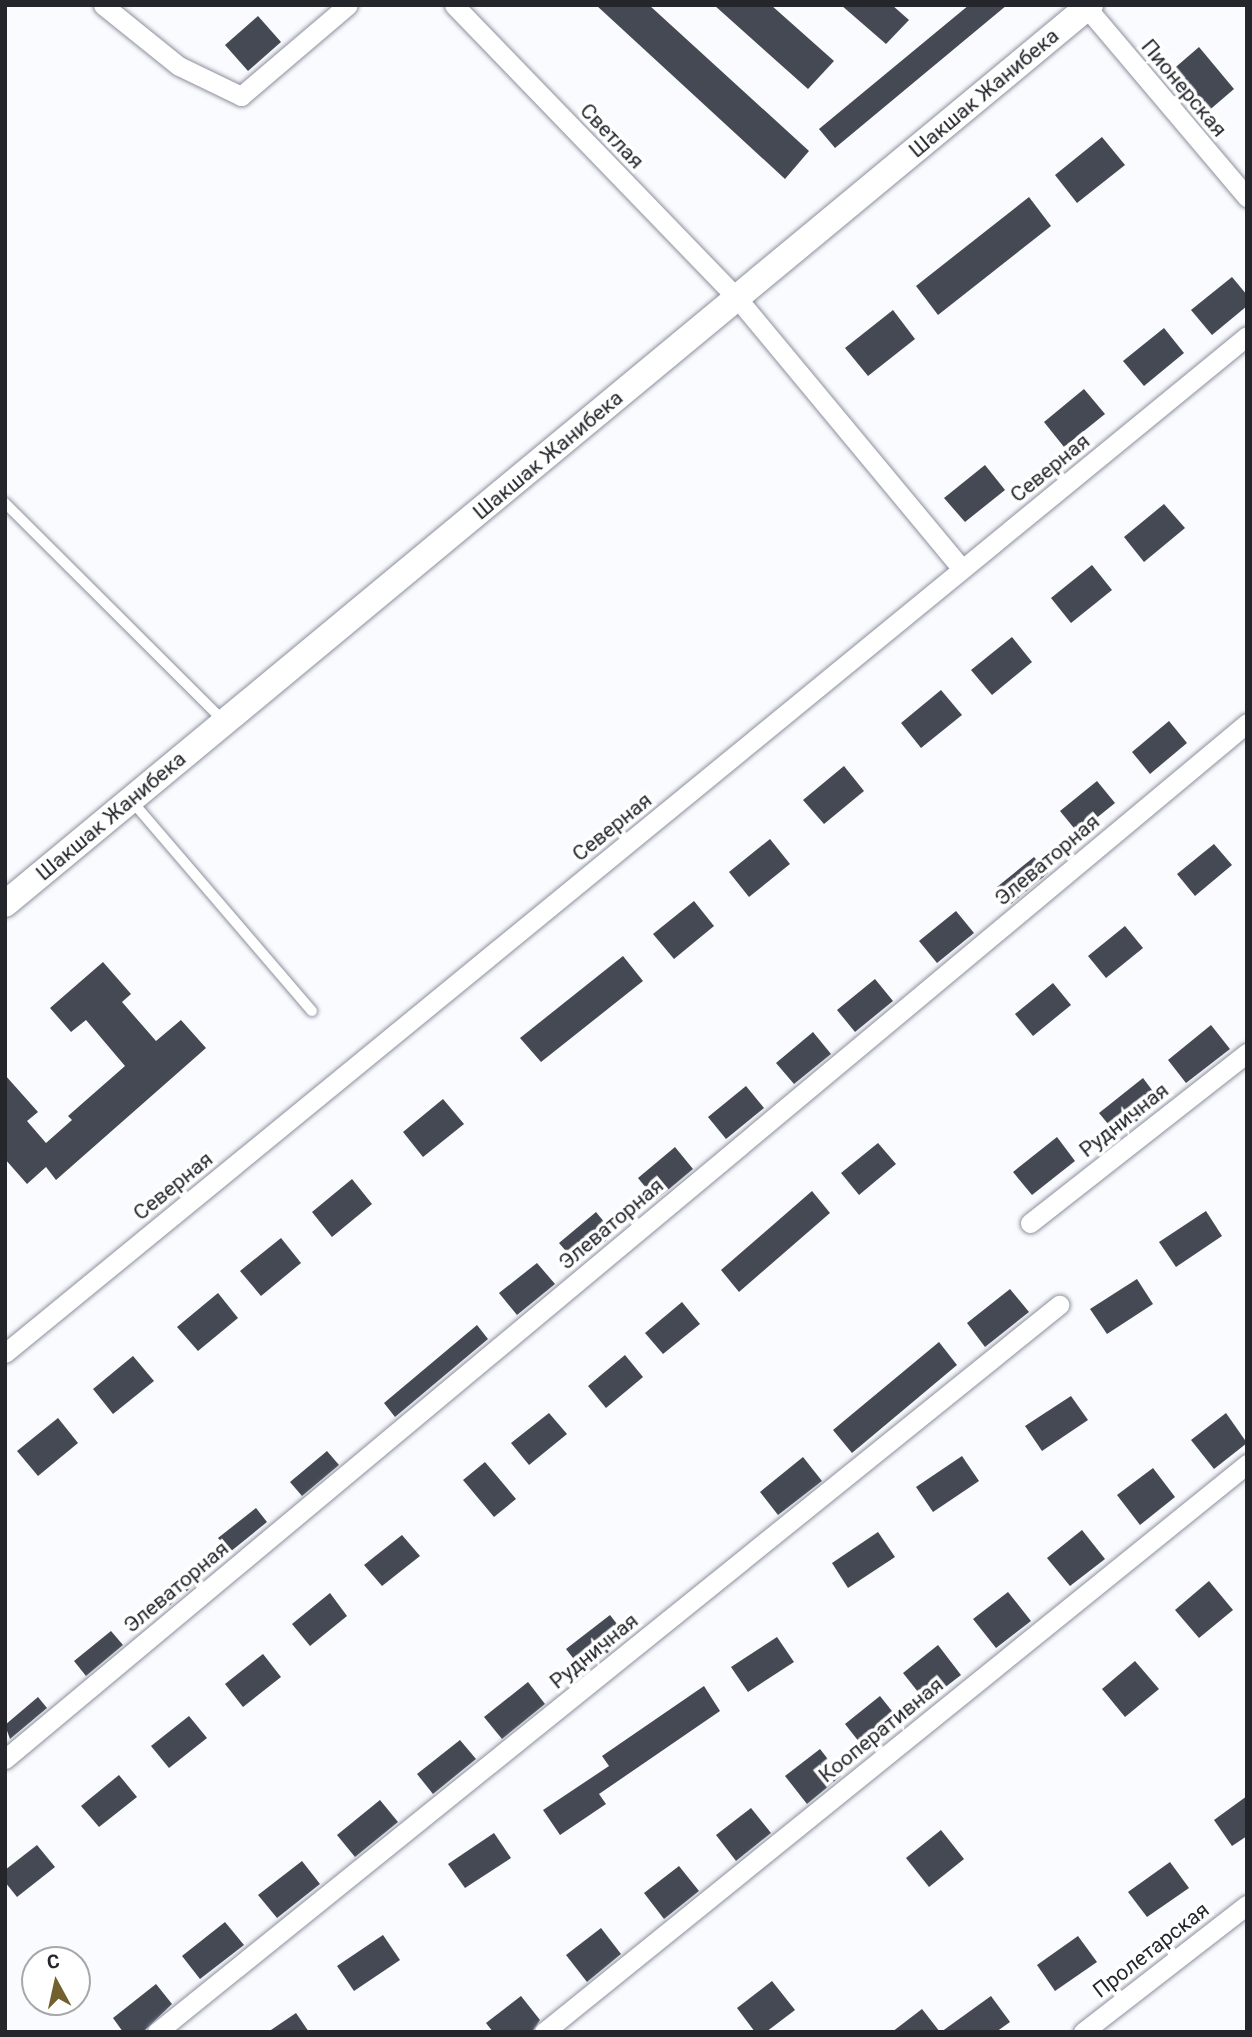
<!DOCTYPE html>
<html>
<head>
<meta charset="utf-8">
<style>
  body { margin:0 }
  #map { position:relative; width:1252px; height:2037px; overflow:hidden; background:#fafbfe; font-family:Roboto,sans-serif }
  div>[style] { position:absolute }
  .building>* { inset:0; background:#444954 }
  .roads { filter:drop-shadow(0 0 2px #8b909d) drop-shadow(0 0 2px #8b909d) }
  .lane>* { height:10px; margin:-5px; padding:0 5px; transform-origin:5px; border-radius:5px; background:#fff }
  .street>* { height:19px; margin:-9.5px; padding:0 9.5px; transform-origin:9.5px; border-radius:9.5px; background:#fff }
  .secondary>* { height:26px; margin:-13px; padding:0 13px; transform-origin:13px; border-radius:13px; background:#fff }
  span { translate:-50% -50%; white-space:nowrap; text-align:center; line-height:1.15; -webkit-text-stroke:7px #fff; paint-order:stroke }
  .street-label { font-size:21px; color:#24262b }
  .frame { position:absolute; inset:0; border:7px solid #24262b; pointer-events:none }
  .north { position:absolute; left:21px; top:1946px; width:70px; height:70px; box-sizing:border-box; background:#fff; border:2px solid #a7a8aa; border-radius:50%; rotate:352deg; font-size:19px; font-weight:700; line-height:28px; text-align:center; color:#24262b }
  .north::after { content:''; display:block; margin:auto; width:24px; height:32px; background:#72612f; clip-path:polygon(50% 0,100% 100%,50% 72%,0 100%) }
</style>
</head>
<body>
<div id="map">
  <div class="building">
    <div style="clip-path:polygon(596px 5px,649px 5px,809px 151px,785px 179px)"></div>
    <div style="clip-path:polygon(714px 5px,771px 5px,834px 61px,808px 89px)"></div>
    <div style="clip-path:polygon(841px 5px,892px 5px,909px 20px,886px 44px)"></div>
    <div style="clip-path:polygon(969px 5px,1007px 5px,835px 148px,819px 129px)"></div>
    <div style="clip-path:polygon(258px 16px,281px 42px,248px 71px,225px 45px)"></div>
    <div style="clip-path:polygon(1199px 47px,1234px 89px,1206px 113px,1170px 72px)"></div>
    <div style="clip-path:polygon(1102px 137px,1125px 165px,1077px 203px,1055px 175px)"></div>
    <div style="clip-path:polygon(1029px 197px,1051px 226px,938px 315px,916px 286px)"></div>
    <div style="clip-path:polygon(1232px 277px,1247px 295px,1247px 306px,1212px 335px,1191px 310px)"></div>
    <div style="clip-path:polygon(893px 310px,915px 339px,868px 376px,845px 348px)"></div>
    <div style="clip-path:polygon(1164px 328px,1184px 353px,1144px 386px,1123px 361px)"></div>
    <div style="clip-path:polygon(1084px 389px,1105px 414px,1064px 447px,1044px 422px)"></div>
    <div style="clip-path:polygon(985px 465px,1005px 490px,965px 522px,944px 498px)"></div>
    <div style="clip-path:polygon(1164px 504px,1185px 528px,1144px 562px,1124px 537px)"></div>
    <div style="clip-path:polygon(1092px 565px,1112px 590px,1071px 623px,1051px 598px)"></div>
    <div style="clip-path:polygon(1012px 637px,1032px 662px,992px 695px,971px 670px)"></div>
    <div style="clip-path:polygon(941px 690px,962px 715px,921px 748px,901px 723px)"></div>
    <div style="clip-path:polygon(1169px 721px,1187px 743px,1150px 774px,1132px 752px)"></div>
    <div style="clip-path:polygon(844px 766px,864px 791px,824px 824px,803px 800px)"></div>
    <div style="clip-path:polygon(1097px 781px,1115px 803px,1078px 833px,1060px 811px)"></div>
    <div style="clip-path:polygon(770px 839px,790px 864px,749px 897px,729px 872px)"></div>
    <div style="clip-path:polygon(1214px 844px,1232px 865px,1195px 896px,1177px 874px)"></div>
    <div style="clip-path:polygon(1034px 857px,1048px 873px,1011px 904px,997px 887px)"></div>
    <div style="clip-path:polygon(694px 901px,714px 926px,674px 959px,653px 934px)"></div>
    <div style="clip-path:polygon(956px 911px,974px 933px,937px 963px,919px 941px)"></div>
    <div style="clip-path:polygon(1125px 926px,1143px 948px,1106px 978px,1088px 956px)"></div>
    <div style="clip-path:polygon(623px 956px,643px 981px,541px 1062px,520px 1038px)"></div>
    <div style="clip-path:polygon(103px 962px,131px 994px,122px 1002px,156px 1041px,181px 1020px,206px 1048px,56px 1180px,46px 1167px,27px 1184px,5px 1159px,5px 1075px,38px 1112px,27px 1121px,46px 1143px,72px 1120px,68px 1116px,125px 1066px,86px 1020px,71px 1032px,50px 1008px)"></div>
    <div style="clip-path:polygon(875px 979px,893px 1001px,855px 1032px,837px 1010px)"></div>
    <div style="clip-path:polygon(1053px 983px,1071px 1005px,1033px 1036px,1015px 1014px)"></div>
    <div style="clip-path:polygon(1211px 1025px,1230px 1049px,1186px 1083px,1168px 1060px)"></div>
    <div style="clip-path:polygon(813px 1032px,831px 1054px,794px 1084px,776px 1063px)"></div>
    <div style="clip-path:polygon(1143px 1078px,1161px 1102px,1118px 1136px,1099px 1113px)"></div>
    <div style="clip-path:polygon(746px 1086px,764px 1108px,726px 1139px,708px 1117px)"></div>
    <div style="clip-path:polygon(443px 1099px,464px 1124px,423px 1157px,403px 1132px)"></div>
    <div style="clip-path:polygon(1057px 1137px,1075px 1161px,1032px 1195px,1013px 1172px)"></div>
    <div style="clip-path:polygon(878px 1143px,896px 1164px,859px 1195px,841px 1173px)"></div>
    <div style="clip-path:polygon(675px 1147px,693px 1169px,656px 1200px,638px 1178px)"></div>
    <div style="clip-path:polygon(352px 1179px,372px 1204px,332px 1237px,312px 1212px)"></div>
    <div style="clip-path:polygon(812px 1191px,830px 1213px,739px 1292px,721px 1270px)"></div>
    <div style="clip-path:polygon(1206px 1211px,1222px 1236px,1176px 1267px,1159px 1242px)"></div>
    <div style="clip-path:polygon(596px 1212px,614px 1234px,577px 1264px,559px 1243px)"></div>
    <div style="clip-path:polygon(281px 1238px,301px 1263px,261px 1296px,240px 1271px)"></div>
    <div style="clip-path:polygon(537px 1263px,555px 1284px,517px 1315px,499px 1293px)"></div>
    <div style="clip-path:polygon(1137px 1279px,1153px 1304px,1107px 1334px,1090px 1309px)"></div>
    <div style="clip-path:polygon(1010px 1289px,1029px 1312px,985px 1347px,967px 1323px)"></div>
    <div style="clip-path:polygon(218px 1293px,238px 1318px,198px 1351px,177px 1327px)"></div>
    <div style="clip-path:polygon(682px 1302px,700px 1324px,663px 1354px,645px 1333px)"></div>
    <div style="clip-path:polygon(477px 1325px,488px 1339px,395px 1417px,384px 1403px)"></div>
    <div style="clip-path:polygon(939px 1342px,957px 1365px,852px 1453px,833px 1430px)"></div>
    <div style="clip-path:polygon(625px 1355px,643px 1377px,606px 1408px,588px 1386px)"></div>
    <div style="clip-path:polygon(133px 1356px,154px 1381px,113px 1414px,93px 1389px)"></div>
    <div style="clip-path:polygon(1071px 1396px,1088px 1420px,1042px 1451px,1025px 1426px)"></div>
    <div style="clip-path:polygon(549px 1413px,567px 1434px,529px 1465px,511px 1443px)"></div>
    <div style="clip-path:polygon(1226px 1413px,1247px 1443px,1214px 1469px,1191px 1440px)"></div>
    <div style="clip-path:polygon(58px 1418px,78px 1443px,38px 1476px,17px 1451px)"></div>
    <div style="clip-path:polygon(327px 1451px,339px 1465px,302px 1496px,290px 1482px)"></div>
    <div style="clip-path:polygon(962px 1456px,979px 1481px,933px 1512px,916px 1487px)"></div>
    <div style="clip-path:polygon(803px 1457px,822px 1481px,778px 1515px,760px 1492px)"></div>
    <div style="clip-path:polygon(485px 1462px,516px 1499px,494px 1517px,463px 1480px)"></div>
    <div style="clip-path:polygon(1153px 1468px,1175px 1497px,1140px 1525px,1117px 1495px)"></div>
    <div style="clip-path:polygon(256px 1508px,267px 1522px,230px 1552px,218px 1538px)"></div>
    <div style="clip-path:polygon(1082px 1530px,1105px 1559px,1070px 1586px,1047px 1558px)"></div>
    <div style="clip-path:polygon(878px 1532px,895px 1557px,848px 1588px,832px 1563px)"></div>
    <div style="clip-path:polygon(402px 1535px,420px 1556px,382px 1586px,364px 1565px)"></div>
    <div style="clip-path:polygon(191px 1569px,200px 1580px,163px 1611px,154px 1600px)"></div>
    <div style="clip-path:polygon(1209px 1581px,1233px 1610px,1199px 1638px,1175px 1610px)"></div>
    <div style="clip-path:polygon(1008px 1592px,1031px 1621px,996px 1648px,973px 1619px)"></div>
    <div style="clip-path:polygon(330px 1593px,347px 1616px,310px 1646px,292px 1624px)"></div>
    <div style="clip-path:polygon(610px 1615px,627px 1637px,584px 1672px,566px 1649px)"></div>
    <div style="clip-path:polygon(111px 1631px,123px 1645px,86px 1676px,74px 1661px)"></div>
    <div style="clip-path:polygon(777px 1637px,794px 1662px,748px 1692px,731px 1667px)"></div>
    <div style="clip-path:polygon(938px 1645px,961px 1675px,926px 1702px,903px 1673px)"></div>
    <div style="clip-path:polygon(263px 1654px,281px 1677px,243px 1707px,225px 1684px)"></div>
    <div style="clip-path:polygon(1135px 1661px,1159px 1689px,1125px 1717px,1102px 1689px)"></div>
    <div style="clip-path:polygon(528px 1682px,545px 1704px,502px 1739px,484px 1717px)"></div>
    <div style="clip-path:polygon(704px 1686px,720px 1711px,599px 1794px,606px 1804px,560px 1835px,543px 1810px,609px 1766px,602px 1756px)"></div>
    <div style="clip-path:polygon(880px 1696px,903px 1725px,867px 1752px,845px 1724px)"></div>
    <div style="clip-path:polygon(38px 1697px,47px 1708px,10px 1739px,5px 1725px)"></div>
    <div style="clip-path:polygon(189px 1716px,207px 1738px,169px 1768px,151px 1746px)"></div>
    <div style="clip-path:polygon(460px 1740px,476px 1759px,433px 1794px,417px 1774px)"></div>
    <div style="clip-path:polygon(820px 1749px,841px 1776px,807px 1804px,785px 1776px)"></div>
    <div style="clip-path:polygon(119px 1775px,137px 1797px,99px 1827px,81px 1806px)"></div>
    <div style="clip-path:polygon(1247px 1796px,1247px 1836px,1232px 1846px,1214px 1820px)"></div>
    <div style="clip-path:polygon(380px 1800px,398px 1822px,355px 1857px,337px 1835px)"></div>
    <div style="clip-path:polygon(751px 1808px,771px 1833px,736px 1861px,716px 1835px)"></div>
    <div style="clip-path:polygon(941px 1830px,964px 1859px,929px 1887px,906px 1858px)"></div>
    <div style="clip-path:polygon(494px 1833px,511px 1858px,465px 1888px,448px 1864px)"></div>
    <div style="clip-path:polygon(37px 1845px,55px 1867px,17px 1897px,5px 1882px,5px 1870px)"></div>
    <div style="clip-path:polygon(302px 1861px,320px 1884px,277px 1918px,258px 1895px)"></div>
    <div style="clip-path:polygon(1170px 1862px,1189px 1888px,1147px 1917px,1128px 1892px)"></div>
    <div style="clip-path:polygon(679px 1866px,699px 1891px,664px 1919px,644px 1893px)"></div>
    <div style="clip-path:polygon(225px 1922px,244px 1945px,200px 1979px,182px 1956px)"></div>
    <div style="clip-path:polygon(601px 1928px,621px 1954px,587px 1982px,566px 1955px)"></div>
    <div style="clip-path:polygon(383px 1935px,400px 1960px,354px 1991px,337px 1966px)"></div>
    <div style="clip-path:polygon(1078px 1936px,1097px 1962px,1055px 1991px,1037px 1965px)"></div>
    <div style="clip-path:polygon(772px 1981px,795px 2010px,766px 2032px,755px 2032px,737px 2008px)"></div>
    <div style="clip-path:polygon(156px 1984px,172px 2004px,143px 2032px,123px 2032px,113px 2018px)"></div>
    <div style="clip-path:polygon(521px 1996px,540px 2020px,532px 2032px,493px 2032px,486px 2023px)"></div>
    <div style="clip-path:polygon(991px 1996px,1010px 2022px,996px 2032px,941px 2032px)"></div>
    <div style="clip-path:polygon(922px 2009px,940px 2032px,892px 2032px)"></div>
    <div style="clip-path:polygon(296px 2013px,309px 2032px,268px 2032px)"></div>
  </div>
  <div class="roads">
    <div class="lane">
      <div style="left:5px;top:503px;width:308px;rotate:44.9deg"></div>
      <div style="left:131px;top:800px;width:278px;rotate:49.4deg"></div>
    </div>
    <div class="street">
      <div style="left:103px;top:5px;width:97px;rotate:38.8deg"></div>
      <div style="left:179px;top:66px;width:69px;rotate:25.8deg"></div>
      <div style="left:241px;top:96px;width:140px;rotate:-40.4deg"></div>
      <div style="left:454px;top:5px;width:407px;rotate:46deg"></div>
      <div style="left:737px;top:298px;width:352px;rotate:50.3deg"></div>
      <div style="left:1087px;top:8px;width:248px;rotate:49.8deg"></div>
      <div style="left:1030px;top:1223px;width:276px;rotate:-38.1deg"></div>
      <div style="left:5px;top:1353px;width:1605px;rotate:-39.31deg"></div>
      <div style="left:5px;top:1759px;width:1617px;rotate:-39.83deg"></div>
      <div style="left:157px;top:2032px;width:1159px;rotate:-38.87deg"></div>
      <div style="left:544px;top:2032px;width:904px;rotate:-38.94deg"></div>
      <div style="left:1083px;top:2032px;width:207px;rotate:-37.8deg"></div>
    </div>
    <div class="secondary">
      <div style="left:5px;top:904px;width:1409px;rotate:-39.64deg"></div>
    </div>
  </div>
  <div class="street-label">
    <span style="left:1184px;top:88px;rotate:50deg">Пионерская</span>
    <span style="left:984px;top:93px;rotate:-40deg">Шакшак Жанибека</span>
    <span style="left:612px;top:136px;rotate:46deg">Светлая</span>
    <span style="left:548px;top:455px;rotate:-40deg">Шакшак Жанибека</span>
    <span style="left:1050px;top:468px;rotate:-39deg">Северная</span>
    <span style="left:111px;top:816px;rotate:-40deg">Шакшак Жанибека</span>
    <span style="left:612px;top:827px;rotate:-39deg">Северная</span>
    <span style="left:1047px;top:860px;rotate:-40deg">Элеваторная</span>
    <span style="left:1124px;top:1120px;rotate:-38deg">Рудничная</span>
    <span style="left:173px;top:1186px;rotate:-39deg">Северная</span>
    <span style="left:611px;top:1224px;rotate:-40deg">Элеваторная</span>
    <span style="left:176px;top:1587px;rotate:-40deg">Элеваторная</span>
    <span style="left:594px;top:1651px;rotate:-39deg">Рудничная</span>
    <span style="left:881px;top:1730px;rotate:-39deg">Кооперативная</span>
    <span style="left:1151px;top:1950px;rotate:-38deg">Пролетарская</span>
  </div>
  <div class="frame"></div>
  <div class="north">С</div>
</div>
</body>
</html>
